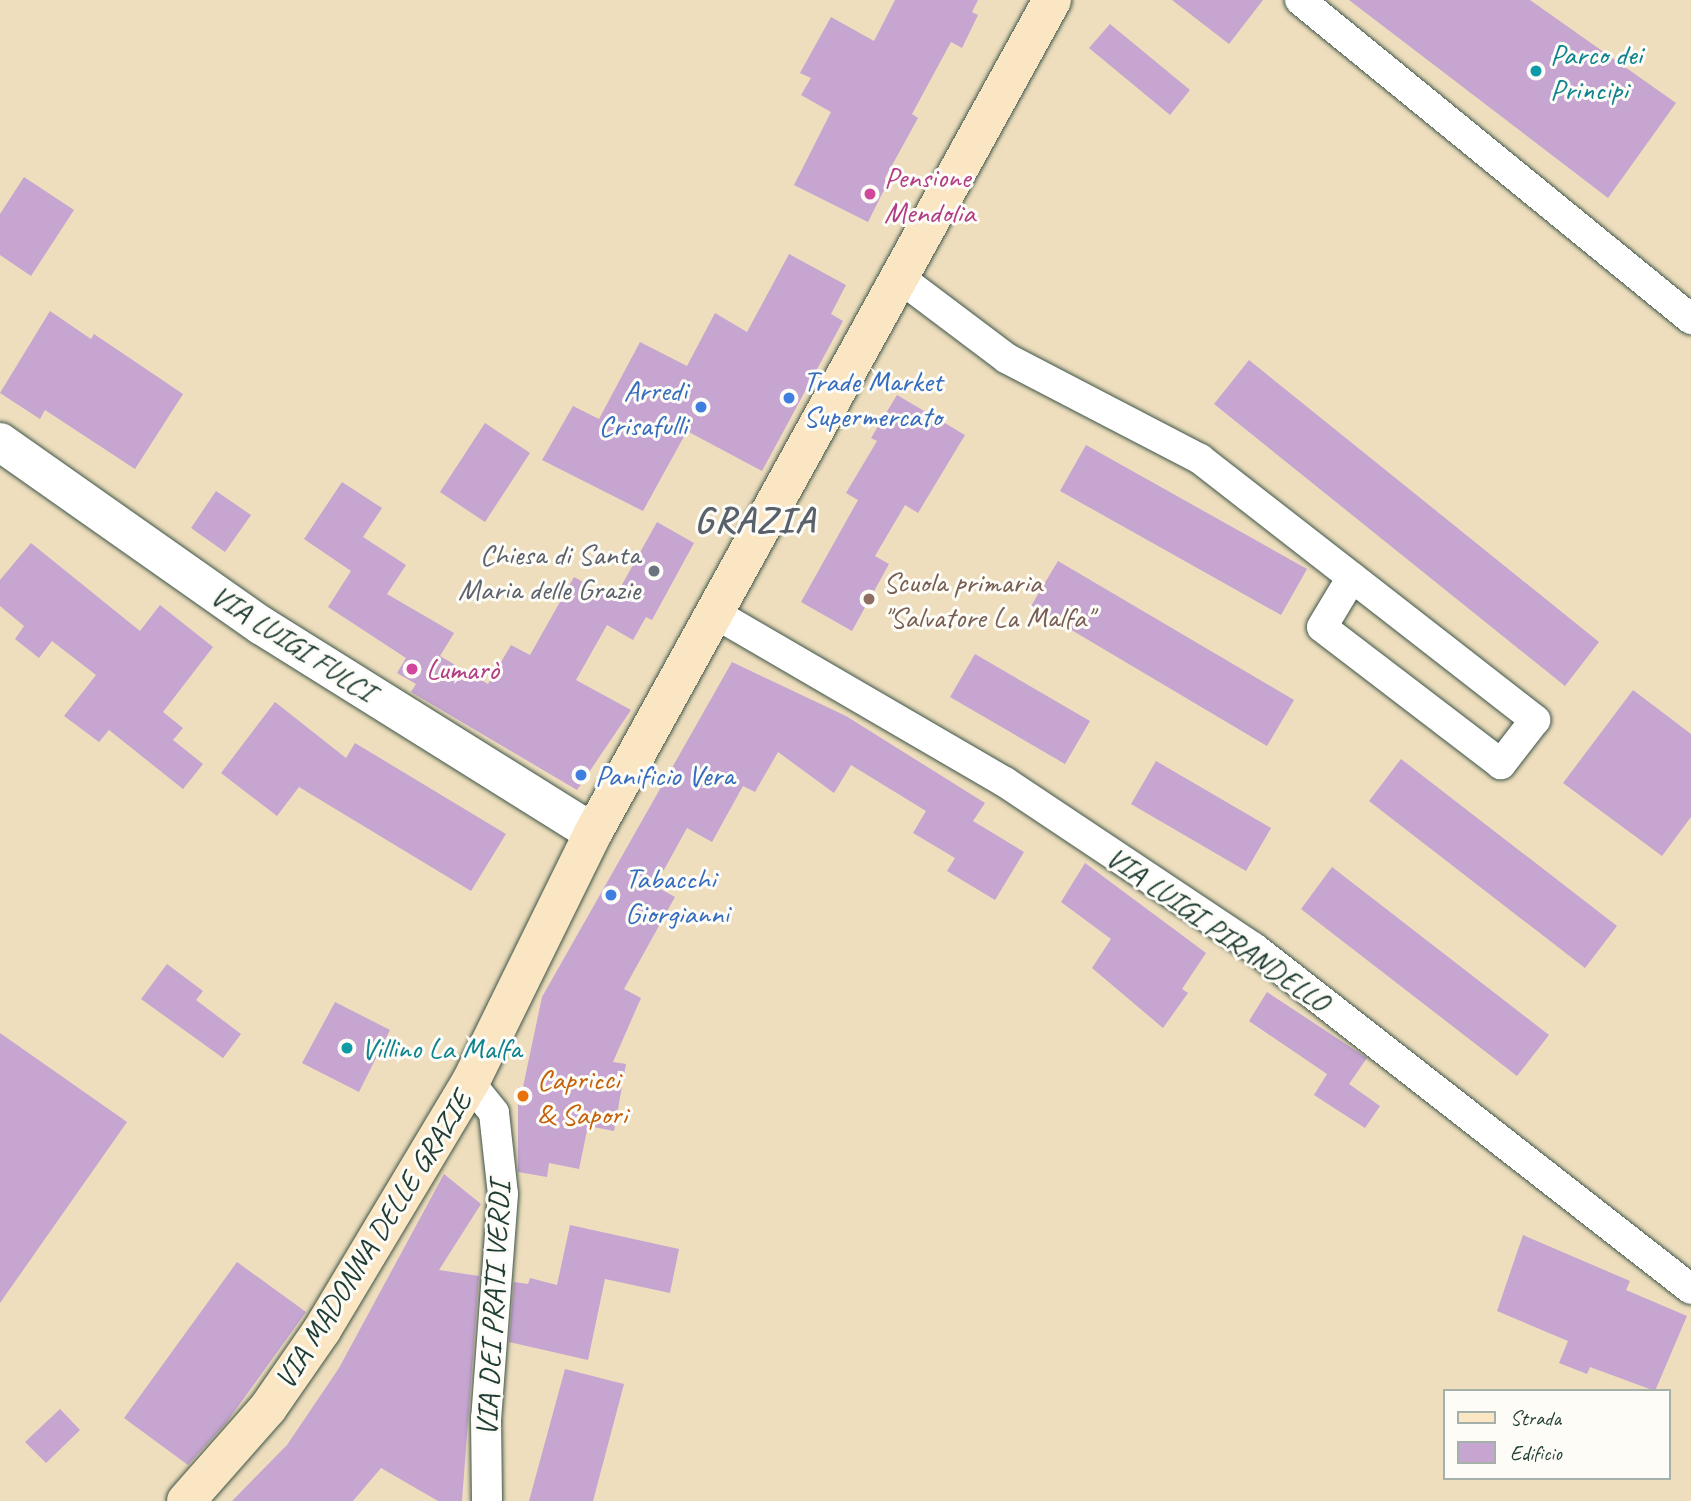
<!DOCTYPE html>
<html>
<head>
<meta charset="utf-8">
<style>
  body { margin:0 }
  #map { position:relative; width:1691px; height:1501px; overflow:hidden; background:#eedebd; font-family:Caveat,sans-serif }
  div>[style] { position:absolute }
  .building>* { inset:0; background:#c6a5d1 }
  .roads { filter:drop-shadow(0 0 2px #3e5549) drop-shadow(0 0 2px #3e5549) }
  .minor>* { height:30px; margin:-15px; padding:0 15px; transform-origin:15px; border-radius:15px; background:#fff }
  .tertiary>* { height:38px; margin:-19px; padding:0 19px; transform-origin:19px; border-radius:19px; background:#fff }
  .secondary>* { height:38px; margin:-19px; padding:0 19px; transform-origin:19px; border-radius:19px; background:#fbe6c4 }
  .dots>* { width:19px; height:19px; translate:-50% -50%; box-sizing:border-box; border:4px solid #fdfcf7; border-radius:50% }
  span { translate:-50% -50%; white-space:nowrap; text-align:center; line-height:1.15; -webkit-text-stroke:6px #fdfcf7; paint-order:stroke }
  .culture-label { font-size:30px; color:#0d838f }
  .left { translate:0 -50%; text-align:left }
  .hotel-label { font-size:30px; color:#b23c85 }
  .shop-label { font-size:30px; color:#366cbe }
  .right { translate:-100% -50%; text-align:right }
  .worship-label { font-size:30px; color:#5b616d }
  .education-label { font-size:30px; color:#785e54 }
  .street-label { font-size:30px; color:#1f3d34 }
  .food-label { font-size:30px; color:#c56008 }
  .district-label { font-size:37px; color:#59616b; font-weight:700; letter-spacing:2px }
  .legend { position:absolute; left:1443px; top:1389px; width:228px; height:91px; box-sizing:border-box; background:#fdfcf7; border:2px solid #a4b0a9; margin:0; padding:9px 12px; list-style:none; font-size:21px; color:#1f3d34 }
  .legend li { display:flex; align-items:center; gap:14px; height:35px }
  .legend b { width:35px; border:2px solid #a4b0a9 }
</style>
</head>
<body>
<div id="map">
  <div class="building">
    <div style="clip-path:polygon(895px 0,978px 0,972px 12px,978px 15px,962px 48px,951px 42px,912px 114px,918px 118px,885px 178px,889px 180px,868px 222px,794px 185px,831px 112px,801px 95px,811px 78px,800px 73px,831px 17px,874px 41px)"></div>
    <div style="clip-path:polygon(1172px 0,1263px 0,1229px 44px)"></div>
    <div style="clip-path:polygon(1349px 0,1530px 0,1676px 103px,1608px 198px)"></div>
    <div style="clip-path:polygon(1110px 24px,1190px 90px,1170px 115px,1089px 48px)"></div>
    <div style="clip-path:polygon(24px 177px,74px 210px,31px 276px,0 255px,0 214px)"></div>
    <div style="clip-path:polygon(789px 254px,846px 285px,831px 314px,843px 321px,762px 471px,687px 431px,643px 511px,542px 460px,573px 406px,599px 419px,640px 342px,687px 366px,715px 313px,747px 332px)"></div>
    <div style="clip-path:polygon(50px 311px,91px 339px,94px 334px,183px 394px,135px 469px,45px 410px,40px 419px,0 393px)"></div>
    <div style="clip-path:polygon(1249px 360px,1599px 642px,1565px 686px,1214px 404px)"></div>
    <div style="clip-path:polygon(897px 395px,965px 435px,918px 513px,905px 505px,875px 556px,889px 564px,852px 631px,801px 602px,858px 500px,846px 493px,877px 441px,871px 438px)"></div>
    <div style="clip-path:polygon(485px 423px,530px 453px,485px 522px,440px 492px)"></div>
    <div style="clip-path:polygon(1086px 445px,1307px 569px,1281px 615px,1060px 491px)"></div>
    <div style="clip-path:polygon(342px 482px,382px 508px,363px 537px,406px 565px,387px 594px,454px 633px,440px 656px,488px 684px,511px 645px,530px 655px,574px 577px,614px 599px,657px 522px,694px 543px,652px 620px,646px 617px,633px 640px,607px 625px,576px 680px,631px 710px,577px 790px,411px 692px,416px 684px,397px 673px,406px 658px,328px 607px,351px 571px,304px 539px)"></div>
    <div style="clip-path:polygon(216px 491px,251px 515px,225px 552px,191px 528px)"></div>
    <div style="clip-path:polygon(31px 543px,140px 631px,160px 605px,213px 647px,163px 712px,183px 728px,173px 740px,203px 764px,183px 789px,109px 730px,99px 742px,64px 716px,96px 675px,52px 641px,39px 658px,15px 639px,24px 626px,0 606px,0 580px)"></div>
    <div style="clip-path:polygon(1058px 561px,1294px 700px,1267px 746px,1031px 606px)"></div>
    <div style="clip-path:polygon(975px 654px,1090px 721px,1065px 764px,950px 697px)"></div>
    <div style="clip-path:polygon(732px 662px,846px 716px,985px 803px,973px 821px,1024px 852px,995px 900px,947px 871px,955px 858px,913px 833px,926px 811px,851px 765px,834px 793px,778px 752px,755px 792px,743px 786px,712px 842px,687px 828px,655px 886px,675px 897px,624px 989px,641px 998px,613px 1062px,626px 1064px,614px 1131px,588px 1126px,579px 1169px,549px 1163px,547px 1177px,518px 1172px,518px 1087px,523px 1087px,542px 997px)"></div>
    <div style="clip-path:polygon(1633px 690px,1691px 734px,1691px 817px,1662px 856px,1563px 783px)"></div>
    <div style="clip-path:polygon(275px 702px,346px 758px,355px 743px,506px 834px,471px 891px,299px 787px,277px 816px,221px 773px)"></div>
    <div style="clip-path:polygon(1401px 759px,1617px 926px,1585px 968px,1369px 801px)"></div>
    <div style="clip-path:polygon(1156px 761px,1271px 828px,1246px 871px,1131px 804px)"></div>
    <div style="clip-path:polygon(1085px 863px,1206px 953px,1182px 989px,1188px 993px,1163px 1028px,1092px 968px,1111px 939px,1061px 902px)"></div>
    <div style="clip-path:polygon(1332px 867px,1549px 1035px,1517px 1076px,1301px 909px)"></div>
    <div style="clip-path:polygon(167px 964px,203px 991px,196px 1000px,241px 1034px,223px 1058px,141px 999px)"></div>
    <div style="clip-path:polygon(1267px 992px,1367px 1058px,1349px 1084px,1380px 1106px,1365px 1128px,1314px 1095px,1327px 1074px,1249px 1021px)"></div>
    <div style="clip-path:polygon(335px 1002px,390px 1030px,359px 1092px,302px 1063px)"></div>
    <div style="clip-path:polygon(0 1033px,127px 1122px,0 1303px)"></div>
    <div style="clip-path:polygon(444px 1174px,481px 1204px,439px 1270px,479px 1276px,462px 1501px,438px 1501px,381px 1468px,353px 1501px,232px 1501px,287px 1445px,339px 1368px)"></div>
    <div style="clip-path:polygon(570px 1225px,679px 1249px,670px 1293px,605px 1279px,588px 1360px,509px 1342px,514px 1282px,528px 1284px,530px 1278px,557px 1285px)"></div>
    <div style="clip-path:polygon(1523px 1235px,1630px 1281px,1626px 1290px,1687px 1316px,1655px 1391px,1590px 1367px,1587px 1374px,1559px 1363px,1568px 1341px,1497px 1311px)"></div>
    <div style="clip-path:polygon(237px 1262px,306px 1312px,226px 1423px,188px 1465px,124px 1418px)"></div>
    <div style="clip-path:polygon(565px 1369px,624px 1384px,593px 1501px,529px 1501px)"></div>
    <div style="clip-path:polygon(60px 1409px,80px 1430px,46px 1463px,25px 1442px)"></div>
  </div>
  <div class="roads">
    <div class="minor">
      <div style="left:1300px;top:0;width:505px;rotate:39.21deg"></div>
      <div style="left:900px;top:278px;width:133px;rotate:37deg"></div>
      <div style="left:1006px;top:358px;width:219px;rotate:27.5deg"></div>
      <div style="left:1200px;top:459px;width:425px;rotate:37.9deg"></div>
      <div style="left:1535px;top:720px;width:56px;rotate:127.7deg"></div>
      <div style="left:1501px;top:764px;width:225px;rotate:-142.6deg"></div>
      <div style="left:1322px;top:627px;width:58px;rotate:-59deg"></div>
      <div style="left:716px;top:614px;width:334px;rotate:30.2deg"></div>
      <div style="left:1005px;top:782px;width:299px;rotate:33.7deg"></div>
      <div style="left:1254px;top:948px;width:554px;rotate:37.97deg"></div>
      <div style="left:470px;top:1083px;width:38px;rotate:51deg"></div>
      <div style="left:494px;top:1113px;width:81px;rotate:83.7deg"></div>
      <div style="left:503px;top:1194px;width:225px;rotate:94.3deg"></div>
      <div style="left:486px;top:1418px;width:83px;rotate:89.3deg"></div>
    </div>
    <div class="tertiary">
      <div style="left:0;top:442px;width:320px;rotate:35.1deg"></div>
      <div style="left:262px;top:626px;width:390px;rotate:32deg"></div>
    </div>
    <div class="secondary">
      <div style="left:186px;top:1501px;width:124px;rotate:-48.6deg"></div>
      <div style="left:268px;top:1408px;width:95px;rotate:-55.3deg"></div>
      <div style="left:322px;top:1330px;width:288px;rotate:-59.1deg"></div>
      <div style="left:470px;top:1083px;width:279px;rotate:-63.8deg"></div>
      <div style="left:593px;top:833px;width:951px;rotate:-61.14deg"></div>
    </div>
  </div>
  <div class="dots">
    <div style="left:1536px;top:71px;background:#0f9aa8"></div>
    <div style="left:870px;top:194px;background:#d1479c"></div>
    <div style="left:789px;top:398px;background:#3f7fe0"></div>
    <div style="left:701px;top:407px;background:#3f7fe0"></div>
    <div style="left:654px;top:571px;background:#6b7280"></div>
    <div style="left:869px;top:599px;background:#8d6e63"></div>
    <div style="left:412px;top:669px;background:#d1479c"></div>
    <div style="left:581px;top:775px;background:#3f7fe0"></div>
    <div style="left:611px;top:895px;background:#3f7fe0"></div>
    <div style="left:347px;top:1048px;background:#0f9aa8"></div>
    <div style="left:523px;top:1096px;background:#e8710a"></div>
  </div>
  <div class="culture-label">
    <span class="left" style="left:1550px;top:71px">Parco dei<br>Principi</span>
    <span class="left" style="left:361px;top:1048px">Villino La Malfa</span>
  </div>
  <div class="hotel-label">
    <span class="left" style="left:884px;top:194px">Pensione<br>Mendolia</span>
    <span class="left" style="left:426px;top:669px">Lumarò</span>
  </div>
  <div class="shop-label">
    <span class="left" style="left:803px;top:398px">Trade Market<br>Supermercato</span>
    <span class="right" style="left:687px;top:407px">Arredi<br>Crisafulli</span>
    <span class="left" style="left:595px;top:775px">Panificio Vera</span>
    <span class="left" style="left:625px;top:895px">Tabacchi<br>Giorgianni</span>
  </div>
  <div class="worship-label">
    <span class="right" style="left:640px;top:571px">Chiesa di Santa<br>Maria delle Grazie</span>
  </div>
  <div class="education-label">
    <span class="left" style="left:883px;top:599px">Scuola primaria<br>"Salvatore La Malfa"</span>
  </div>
  <div class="street-label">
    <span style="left:293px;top:643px;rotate:33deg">VIA LUIGI FULCI</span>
    <span style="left:1218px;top:929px;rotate:35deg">VIA LUIGI PIRANDELLO</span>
    <span style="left:373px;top:1240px;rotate:-58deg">VIA MADONNA DELLE GRAZIE</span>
    <span style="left:493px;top:1309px;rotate:-87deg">VIA DEI PRATI VERDI</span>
  </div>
  <div class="food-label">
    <span class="left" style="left:537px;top:1096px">Capricci<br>&amp; Sapori</span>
  </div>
  <div class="district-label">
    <span style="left:755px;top:520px">GRAZIA</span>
  </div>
  <ul class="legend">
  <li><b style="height:9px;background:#fbe6c4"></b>Strada</li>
  <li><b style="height:19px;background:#c6a5d1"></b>Edificio</li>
  </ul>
</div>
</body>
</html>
